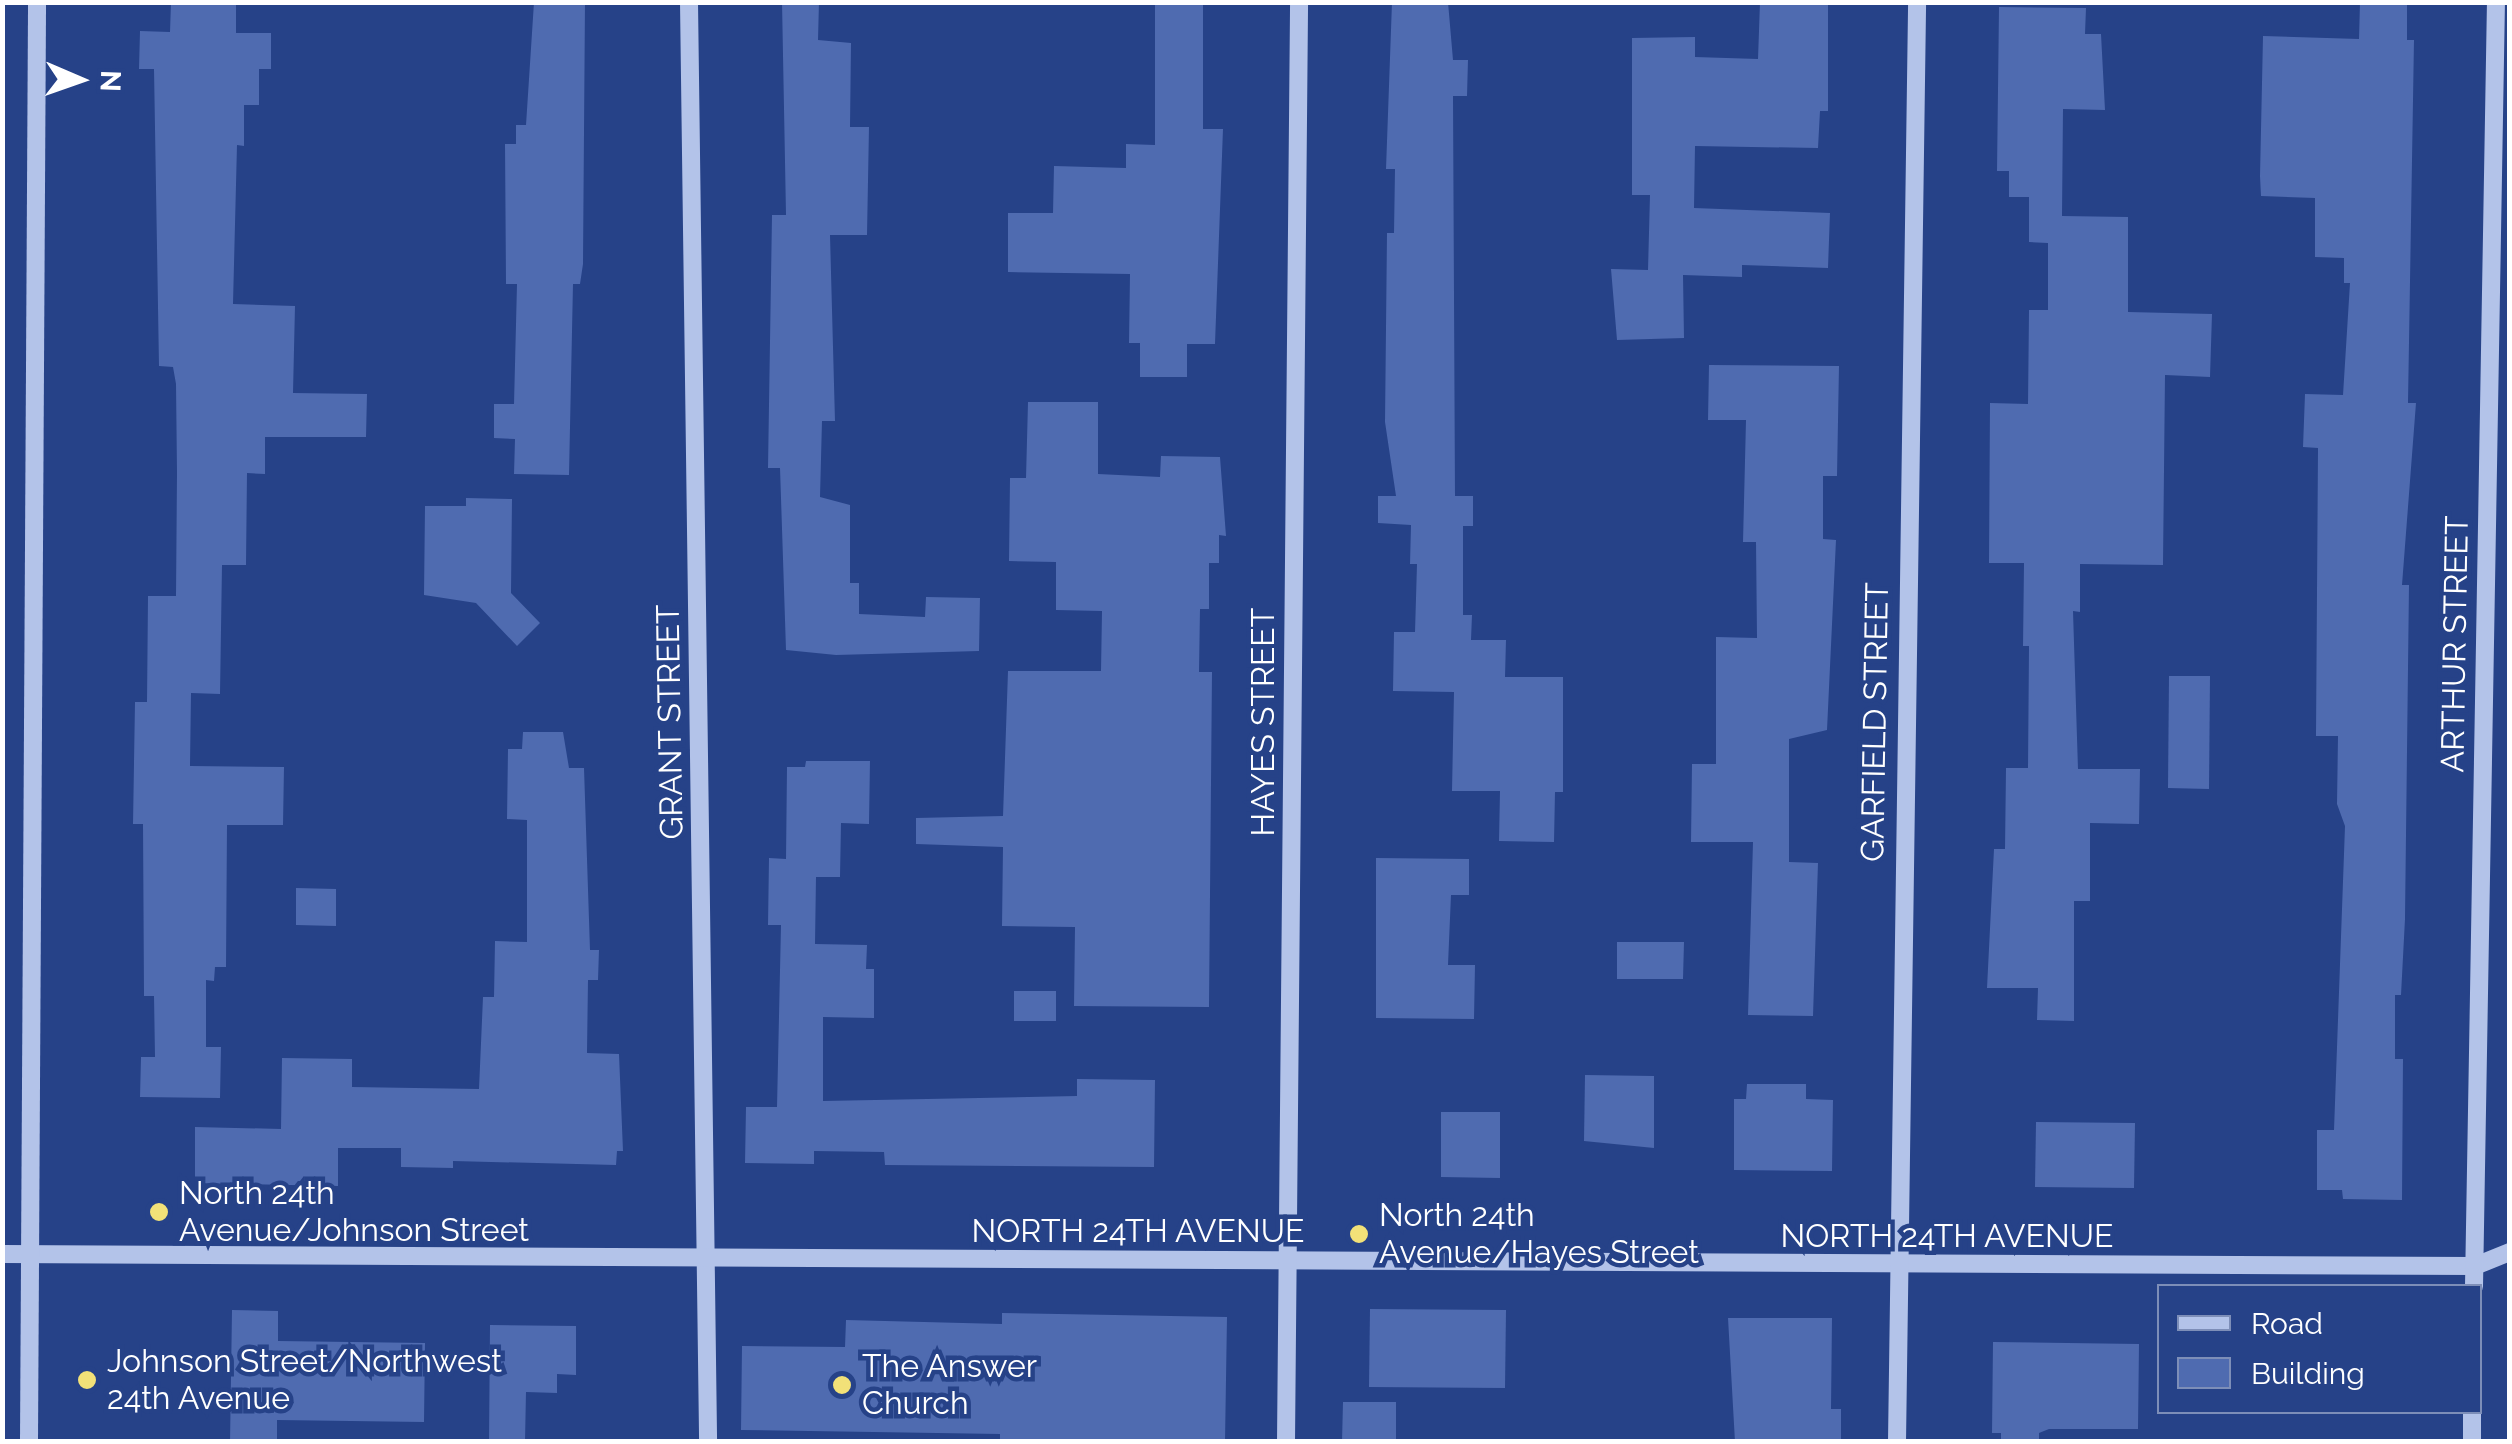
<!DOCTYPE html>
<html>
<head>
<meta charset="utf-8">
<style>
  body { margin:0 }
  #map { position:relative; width:2512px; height:1444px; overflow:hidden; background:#264288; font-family:Raleway,sans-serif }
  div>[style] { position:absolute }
  .building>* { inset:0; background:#4f6bb0 }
  .minor>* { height:18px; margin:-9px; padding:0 9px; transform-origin:9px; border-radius:9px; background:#b3c3e9 }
  .dots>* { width:28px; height:28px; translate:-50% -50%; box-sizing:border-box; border:5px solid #264288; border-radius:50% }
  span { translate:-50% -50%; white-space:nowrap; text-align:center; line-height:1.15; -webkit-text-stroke:9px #264288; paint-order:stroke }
  .street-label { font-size:32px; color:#fff }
  .poi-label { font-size:32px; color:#fff }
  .left { translate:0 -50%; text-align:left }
  .frame { position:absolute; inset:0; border:5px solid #fff; pointer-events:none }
  .legend { position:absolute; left:2157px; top:1284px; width:325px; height:130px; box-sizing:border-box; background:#264288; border:2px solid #7d8eb8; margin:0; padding:12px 18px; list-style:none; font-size:30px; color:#fff }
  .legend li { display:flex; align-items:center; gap:20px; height:50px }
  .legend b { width:50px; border:2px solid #7d8eb8 }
  .north { position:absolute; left:30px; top:30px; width:100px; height:100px; -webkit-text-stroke:8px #264288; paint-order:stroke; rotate:92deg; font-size:28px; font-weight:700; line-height:40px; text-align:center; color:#fff }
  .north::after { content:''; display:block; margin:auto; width:35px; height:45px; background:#fff; clip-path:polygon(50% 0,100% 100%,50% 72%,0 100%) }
</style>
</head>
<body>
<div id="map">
  <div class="building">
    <div style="clip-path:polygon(171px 2px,236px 2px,236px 33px,271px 33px,271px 69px,259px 69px,259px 105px,244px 105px,244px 146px,237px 145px,233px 304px,295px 306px,293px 393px,367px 394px,366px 437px,265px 437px,265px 474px,247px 473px,246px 565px,222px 565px,220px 694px,191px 693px,190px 766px,284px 767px,283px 825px,227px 825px,226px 967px,215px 967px,214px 981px,206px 980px,206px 1047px,221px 1047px,220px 1098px,140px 1097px,141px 1057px,155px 1057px,154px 996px,144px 996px,143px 824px,133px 824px,135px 702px,147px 702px,148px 596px,176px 596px,177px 473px,176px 384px,173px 367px,159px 366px,154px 69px,139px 69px,140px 31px,170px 32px)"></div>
    <div style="clip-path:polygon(534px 2px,585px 2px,583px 264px,580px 284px,573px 284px,569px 475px,514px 474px,515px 439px,494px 438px,494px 404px,514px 404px,517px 284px,506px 284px,505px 144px,516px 144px,516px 125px,526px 125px)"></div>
    <div style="clip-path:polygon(782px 2px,819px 2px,818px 40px,851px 43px,850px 127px,869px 127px,867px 235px,830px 235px,835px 421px,822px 421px,820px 497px,850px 505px,850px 583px,859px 583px,859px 614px,925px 617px,926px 597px,980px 598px,979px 651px,836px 655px,786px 650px,780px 468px,768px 468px,772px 215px,786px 215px)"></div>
    <div style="clip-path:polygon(1155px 2px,1203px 2px,1203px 129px,1223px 129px,1215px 344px,1187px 344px,1187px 377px,1140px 377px,1140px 343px,1129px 343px,1130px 274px,1008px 272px,1008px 213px,1053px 213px,1054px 166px,1126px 168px,1126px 144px,1155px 145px)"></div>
    <div style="clip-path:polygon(1392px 2px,1448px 2px,1453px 60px,1468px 60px,1467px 96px,1453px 96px,1455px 496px,1473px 496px,1473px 526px,1463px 526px,1463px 615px,1472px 615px,1471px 640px,1506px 640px,1505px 677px,1563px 677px,1563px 792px,1555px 792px,1554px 842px,1499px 841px,1500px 791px,1452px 791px,1454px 692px,1393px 691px,1394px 632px,1415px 632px,1417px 564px,1410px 564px,1411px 525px,1378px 523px,1378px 496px,1396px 496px,1385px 422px,1387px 233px,1394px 233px,1395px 169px,1386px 169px)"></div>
    <div style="clip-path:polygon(1760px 2px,1828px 2px,1828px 111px,1820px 111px,1818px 148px,1695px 146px,1694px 208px,1830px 213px,1828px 268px,1742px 265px,1742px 277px,1683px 275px,1684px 338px,1617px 340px,1611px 269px,1648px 270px,1650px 195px,1632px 195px,1632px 38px,1695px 37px,1695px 57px,1758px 59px)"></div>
    <div style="clip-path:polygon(2360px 2px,2407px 2px,2407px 40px,2414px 40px,2408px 403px,2416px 403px,2402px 585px,2409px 585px,2405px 919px,2401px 995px,2395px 995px,2395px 1059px,2403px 1059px,2402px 1200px,2343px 1199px,2342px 1190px,2317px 1190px,2317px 1130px,2334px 1130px,2345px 826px,2337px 804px,2338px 736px,2316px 736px,2318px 448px,2303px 447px,2305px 394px,2343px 395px,2350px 283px,2344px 283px,2344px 258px,2315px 257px,2315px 198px,2261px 196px,2260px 176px,2263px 36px,2359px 39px)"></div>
    <div style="clip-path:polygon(1999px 7px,2086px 8px,2085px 34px,2101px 34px,2105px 110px,2063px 109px,2062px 216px,2128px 217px,2128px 312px,2212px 314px,2210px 377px,2165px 375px,2163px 565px,2080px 564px,2080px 612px,2073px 611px,2078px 769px,2140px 769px,2139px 824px,2090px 823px,2090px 901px,2074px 901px,2074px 1021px,2037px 1020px,2038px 988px,1987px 988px,1994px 849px,2005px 849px,2006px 768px,2028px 768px,2029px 646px,2023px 646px,2024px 563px,1989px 563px,1990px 403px,2028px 404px,2029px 310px,2048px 310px,2048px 243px,2029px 242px,2029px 197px,2009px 197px,2009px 171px,1997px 171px)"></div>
    <div style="clip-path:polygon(1709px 365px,1839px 366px,1837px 476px,1823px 476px,1823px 539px,1836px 540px,1827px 730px,1789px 739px,1789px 862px,1818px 863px,1813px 1016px,1748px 1015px,1753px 842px,1691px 842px,1692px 764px,1716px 764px,1716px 637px,1757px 638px,1756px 542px,1743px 542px,1746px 420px,1708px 420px)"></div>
    <div style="clip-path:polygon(1028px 402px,1098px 402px,1098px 474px,1160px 477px,1161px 456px,1220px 457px,1226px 536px,1219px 535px,1219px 563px,1209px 563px,1209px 609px,1200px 609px,1199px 672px,1212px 672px,1209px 1007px,1074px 1006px,1075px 927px,1002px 926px,1003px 847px,916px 844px,916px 818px,1003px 816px,1008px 671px,1101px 671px,1102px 611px,1056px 610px,1056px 562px,1009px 561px,1010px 478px,1026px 478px)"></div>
    <div style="clip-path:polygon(466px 498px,512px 499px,511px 593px,540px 623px,517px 646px,476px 603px,424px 595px,425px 506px,466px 506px)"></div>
    <div style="clip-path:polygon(2169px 676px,2210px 676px,2209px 789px,2168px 788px)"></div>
    <div style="clip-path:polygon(523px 732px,563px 732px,569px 768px,584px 768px,590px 950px,599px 950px,598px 980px,588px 980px,587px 1053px,619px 1054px,623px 1151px,617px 1151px,616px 1165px,453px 1161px,453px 1168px,401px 1167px,401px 1148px,338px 1148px,338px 1186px,195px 1183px,195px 1127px,281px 1129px,282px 1058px,352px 1059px,352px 1087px,479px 1089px,483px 997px,494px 997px,495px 941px,527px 942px,527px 820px,507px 819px,508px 749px,522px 749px)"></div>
    <div style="clip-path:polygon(806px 761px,870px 761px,869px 824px,841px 823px,840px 877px,816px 877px,815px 944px,867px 945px,866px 969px,874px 969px,874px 1018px,823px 1017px,823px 1101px,1077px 1096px,1077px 1079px,1155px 1080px,1154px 1167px,885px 1165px,884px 1152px,814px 1151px,814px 1164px,745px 1163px,746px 1107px,777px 1107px,781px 925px,768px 925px,769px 858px,786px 859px,787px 767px,805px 767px)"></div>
    <div style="clip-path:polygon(1376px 858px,1469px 859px,1469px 895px,1451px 895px,1448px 965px,1475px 965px,1474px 1019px,1376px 1018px)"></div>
    <div style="clip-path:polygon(296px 888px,336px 889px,336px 926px,296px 925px)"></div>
    <div style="clip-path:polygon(1617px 942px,1684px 942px,1683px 979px,1617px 979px)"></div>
    <div style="clip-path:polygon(1014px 991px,1056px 991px,1056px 1021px,1014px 1021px)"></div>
    <div style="clip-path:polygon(1585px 1075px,1654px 1076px,1654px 1148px,1584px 1141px)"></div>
    <div style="clip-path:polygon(1747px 1084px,1806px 1084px,1806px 1099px,1833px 1100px,1832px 1171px,1734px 1170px,1734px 1099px,1746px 1099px)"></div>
    <div style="clip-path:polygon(1441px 1112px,1500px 1112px,1500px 1178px,1441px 1177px)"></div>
    <div style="clip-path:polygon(2036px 1122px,2135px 1123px,2134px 1188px,2035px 1187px)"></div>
    <div style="clip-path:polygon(1370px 1309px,1506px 1310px,1505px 1388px,1369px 1387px)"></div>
    <div style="clip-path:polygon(232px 1310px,278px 1311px,278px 1341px,425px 1343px,424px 1422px,277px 1420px,277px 1442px,230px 1442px)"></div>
    <div style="clip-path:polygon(1002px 1313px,1227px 1317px,1225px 1442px,1000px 1442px,1000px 1434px,741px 1430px,742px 1346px,845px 1347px,846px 1320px,1002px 1324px)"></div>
    <div style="clip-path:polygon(1728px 1318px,1832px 1318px,1831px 1409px,1841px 1409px,1841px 1442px,1735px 1442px)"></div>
    <div style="clip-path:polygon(490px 1325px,576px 1326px,576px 1375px,557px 1374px,557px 1393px,526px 1392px,525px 1442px,489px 1442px)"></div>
    <div style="clip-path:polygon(1993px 1342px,2139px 1344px,2138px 1429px,2049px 1429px,2039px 1433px,2039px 1442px,2001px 1442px,2001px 1433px,1992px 1433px)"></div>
    <div style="clip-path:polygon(1343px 1402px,1396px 1402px,1396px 1442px,1342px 1442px)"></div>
  </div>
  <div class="minor">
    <div style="left:689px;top:2px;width:1440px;rotate:89.24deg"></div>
    <div style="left:2px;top:1254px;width:2473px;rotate:0.28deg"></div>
    <div style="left:2475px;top:1266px;width:38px;rotate:-22deg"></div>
    <div style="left:2474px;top:1286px;width:1284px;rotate:-89.02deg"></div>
    <div style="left:29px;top:1442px;width:1440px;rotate:-89.68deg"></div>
    <div style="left:1286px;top:1442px;width:1440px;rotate:-89.48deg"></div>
    <div style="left:1897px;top:1442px;width:1440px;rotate:-89.2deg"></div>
    <div style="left:2472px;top:1442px;width:30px;rotate:-90deg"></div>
  </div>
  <div class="dots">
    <div style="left:159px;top:1212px;background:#f2e178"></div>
    <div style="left:1359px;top:1234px;background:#f2e178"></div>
    <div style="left:87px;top:1380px;background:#f2e178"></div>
    <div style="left:842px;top:1385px;background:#f2e178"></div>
  </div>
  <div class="street-label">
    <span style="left:2455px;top:644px;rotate:-89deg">ARTHUR STREET</span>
    <span style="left:670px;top:722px;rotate:-91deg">GRANT STREET</span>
    <span style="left:1263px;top:722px;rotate:-90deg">HAYES STREET</span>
    <span style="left:1875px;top:722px;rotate:-89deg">GARFIELD STREET</span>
    <span style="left:1138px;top:1231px">NORTH 24TH AVENUE</span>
    <span style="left:1947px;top:1236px">NORTH 24TH AVENUE</span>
  </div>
  <div class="poi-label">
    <span class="left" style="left:179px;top:1212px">North 24th<br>Avenue/Johnson Street</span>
    <span class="left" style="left:1379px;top:1234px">North 24th<br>Avenue/Hayes Street</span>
    <span class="left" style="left:107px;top:1380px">Johnson Street/Northwest<br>24th Avenue</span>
    <span class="left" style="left:862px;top:1385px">The Answer<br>Church</span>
  </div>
  <div class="frame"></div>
  <ul class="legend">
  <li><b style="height:12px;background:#b3c3e9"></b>Road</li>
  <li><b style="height:28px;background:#4f6bb0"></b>Building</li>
  </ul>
  <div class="north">N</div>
</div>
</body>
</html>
